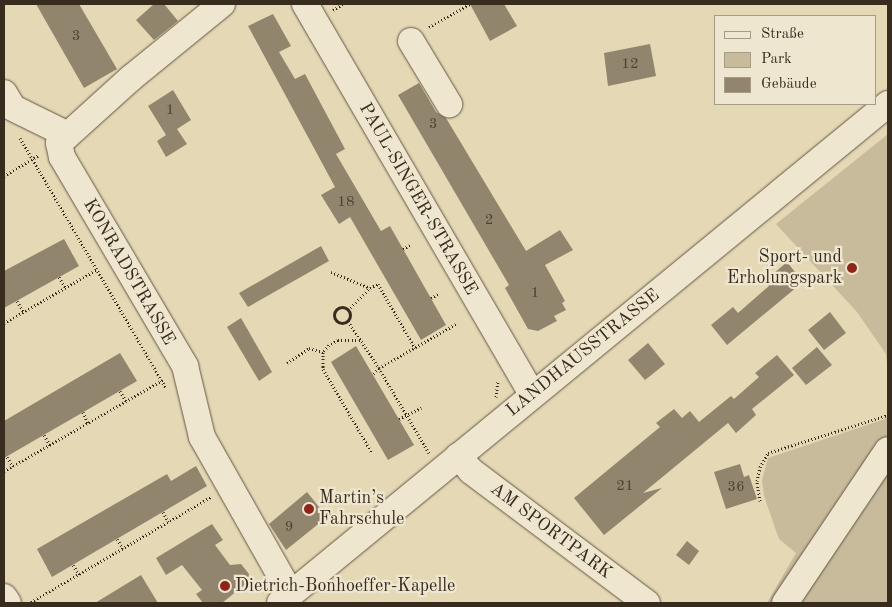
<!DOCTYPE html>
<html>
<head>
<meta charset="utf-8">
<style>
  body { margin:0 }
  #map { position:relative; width:892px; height:607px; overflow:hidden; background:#e5d8b5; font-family:"Old Standard TT",serif }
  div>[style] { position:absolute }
  .green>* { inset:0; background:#c8bb9b }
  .building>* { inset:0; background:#92856d }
  .path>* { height:3px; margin-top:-1.5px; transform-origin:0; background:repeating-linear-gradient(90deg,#382c1e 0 1px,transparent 0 3.5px) }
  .path>.ring { margin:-1.5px; padding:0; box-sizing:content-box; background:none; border:3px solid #382c1e; border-radius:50% }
  .roads { filter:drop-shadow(0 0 1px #635744) drop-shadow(0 0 1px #635744) }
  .minor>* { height:26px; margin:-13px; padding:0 13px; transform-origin:13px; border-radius:13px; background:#eee6cf }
  .dots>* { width:14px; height:14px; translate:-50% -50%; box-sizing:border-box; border:2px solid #eee6cf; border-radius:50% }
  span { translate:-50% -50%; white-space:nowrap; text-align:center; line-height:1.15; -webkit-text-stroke:4.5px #eee6cf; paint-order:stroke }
  .number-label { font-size:15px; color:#4e4232 }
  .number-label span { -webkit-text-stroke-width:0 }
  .street-label { font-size:18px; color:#382c1e }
  .poi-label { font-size:18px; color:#382c1e }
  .right { translate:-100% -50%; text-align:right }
  .left { translate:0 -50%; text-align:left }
  .frame { position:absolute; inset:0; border:5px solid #382c1e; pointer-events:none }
  .legend { position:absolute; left:714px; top:15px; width:162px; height:90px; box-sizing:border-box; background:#eee6cf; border:1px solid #a59c88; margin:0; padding:6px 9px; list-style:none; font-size:15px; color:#382c1e }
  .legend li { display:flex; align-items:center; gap:10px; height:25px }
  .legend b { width:25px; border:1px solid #a59c88 }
</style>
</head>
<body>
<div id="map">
  <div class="green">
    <div style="clip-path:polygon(888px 134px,888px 372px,886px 354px,857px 312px,776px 224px)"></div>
    <div style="clip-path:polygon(888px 415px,888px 603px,767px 603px,796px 553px,779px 539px,764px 496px,762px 480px,768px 458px,885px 419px)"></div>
  </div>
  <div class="building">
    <div style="clip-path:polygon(36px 4px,79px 4px,117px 69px,84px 88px)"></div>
    <div style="clip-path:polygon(154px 4px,164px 4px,178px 21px,154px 40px,136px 20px)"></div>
    <div style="clip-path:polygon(470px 4px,504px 4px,517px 26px,490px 41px)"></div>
    <div style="clip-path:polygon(273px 14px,291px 46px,279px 52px,295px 79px,305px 74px,345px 149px,336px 154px,381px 231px,390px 226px,446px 325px,421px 340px,350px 217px,339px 224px,321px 195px,335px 187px,248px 26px)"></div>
    <div style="clip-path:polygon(650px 44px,656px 76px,608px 86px,604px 53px)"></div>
    <div style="clip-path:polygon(419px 83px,436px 112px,446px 118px,526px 251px,560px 230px,573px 250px,545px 265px,565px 301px,562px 303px,566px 310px,554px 316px,557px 321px,538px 331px,528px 329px,505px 288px,509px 285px,398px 95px)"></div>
    <div style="clip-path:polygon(173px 90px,191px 120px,177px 129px,187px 144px,166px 157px,157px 141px,166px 135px,148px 106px)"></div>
    <div style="clip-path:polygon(64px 239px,79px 266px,4px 308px,4px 271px)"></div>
    <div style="clip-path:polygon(321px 246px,329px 261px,248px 307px,239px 293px)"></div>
    <div style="clip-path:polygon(787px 262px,803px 282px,727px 345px,711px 325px,733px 307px,738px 313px,769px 286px,765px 281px)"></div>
    <div style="clip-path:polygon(830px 312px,846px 333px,824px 350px,808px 330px)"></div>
    <div style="clip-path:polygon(241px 318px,272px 372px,259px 381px,227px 327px)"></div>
    <div style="clip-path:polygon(648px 343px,665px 364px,645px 380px,628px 360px)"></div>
    <div style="clip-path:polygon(356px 346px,414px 445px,388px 460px,331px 362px)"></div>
    <div style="clip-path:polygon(817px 347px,832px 365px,806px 385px,792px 368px)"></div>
    <div style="clip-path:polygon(120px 353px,137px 381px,4px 458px,4px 421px)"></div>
    <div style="clip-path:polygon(777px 355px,794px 375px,752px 409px,756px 415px,736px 433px,728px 423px,643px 493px,662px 488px,604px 535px,574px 498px,660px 427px,656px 423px,674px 409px,682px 418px,690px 411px,699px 422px,731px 396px,734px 399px,759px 377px,755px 373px)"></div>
    <div style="clip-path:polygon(740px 464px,744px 477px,749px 475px,757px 499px,726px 509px,714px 472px)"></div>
    <div style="clip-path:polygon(196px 466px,207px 486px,52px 577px,37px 549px,167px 474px,171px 481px)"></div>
    <div style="clip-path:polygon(307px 492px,327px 517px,286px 550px,269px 524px)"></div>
    <div style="clip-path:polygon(212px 524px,223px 540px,215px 545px,230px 565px,241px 564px,249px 574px,247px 583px,222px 603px,203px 603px,196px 594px,202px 590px,182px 565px,166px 575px,156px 558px)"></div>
    <div style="clip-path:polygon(687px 541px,699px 551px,689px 565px,676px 555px)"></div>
    <div style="clip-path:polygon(141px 575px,158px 603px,95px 603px)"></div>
  </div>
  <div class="path">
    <div style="left:333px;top:10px;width:12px;rotate:-31deg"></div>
    <div style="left:429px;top:27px;width:47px;rotate:-29.3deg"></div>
    <div style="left:20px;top:138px;width:290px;rotate:59.7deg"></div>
    <div style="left:4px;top:176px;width:41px;rotate:-31deg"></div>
    <div style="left:403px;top:249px;width:10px;rotate:-29deg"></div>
    <div style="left:331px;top:272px;width:42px;rotate:22.3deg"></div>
    <div style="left:370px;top:288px;width:9px;rotate:-27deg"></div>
    <div style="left:378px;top:284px;width:74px;rotate:60deg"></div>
    <div style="left:59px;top:277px;width:13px;rotate:58deg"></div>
    <div style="left:431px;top:298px;width:10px;rotate:-29deg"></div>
    <div style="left:17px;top:301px;width:13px;rotate:58deg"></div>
    <div class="ring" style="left:334px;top:307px;width:13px;height:13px"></div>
    <div style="left:348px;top:310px;width:31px;rotate:-45deg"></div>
    <div style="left:348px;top:321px;width:56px;rotate:56.6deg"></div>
    <div style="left:379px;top:368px;width:8px;rotate:135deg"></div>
    <div style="left:4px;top:323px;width:108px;rotate:-29.9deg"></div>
    <div style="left:360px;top:340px;width:22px;rotate:180deg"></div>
    <div style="left:338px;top:340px;width:10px;rotate:151deg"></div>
    <div style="left:329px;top:345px;width:9px;rotate:131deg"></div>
    <div style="left:323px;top:352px;width:17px;rotate:90deg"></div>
    <div style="left:323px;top:369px;width:97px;rotate:59.7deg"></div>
    <div style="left:287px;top:363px;width:27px;rotate:-34deg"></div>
    <div style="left:309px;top:348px;width:15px;rotate:16deg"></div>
    <div style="left:120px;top:391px;width:12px;rotate:59deg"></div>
    <div style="left:496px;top:397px;width:16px;rotate:-83deg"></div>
    <div style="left:83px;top:412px;width:12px;rotate:66deg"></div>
    <div style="left:399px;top:419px;width:25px;rotate:-27deg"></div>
    <div style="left:44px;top:435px;width:12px;rotate:59deg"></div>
    <div style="left:429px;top:453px;width:99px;rotate:-120.5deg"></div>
    <div style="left:379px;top:368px;width:91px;rotate:-29.7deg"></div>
    <div style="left:7px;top:457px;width:11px;rotate:56deg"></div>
    <div style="left:4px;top:471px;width:183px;rotate:-29.8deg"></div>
    <div style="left:760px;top:501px;width:20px;rotate:-99deg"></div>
    <div style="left:757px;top:481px;width:14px;rotate:-78deg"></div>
    <div style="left:760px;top:467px;width:16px;rotate:-60deg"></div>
    <div style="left:768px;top:453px;width:126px;rotate:-17.6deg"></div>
    <div style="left:163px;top:512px;width:11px;rotate:63deg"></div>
    <div style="left:117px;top:539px;width:11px;rotate:56deg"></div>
    <div style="left:73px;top:565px;width:11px;rotate:56deg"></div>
    <div style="left:31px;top:602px;width:208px;rotate:-30.3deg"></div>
  </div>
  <div class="roads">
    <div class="minor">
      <div style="left:222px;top:4px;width:117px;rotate:140.9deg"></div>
      <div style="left:131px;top:78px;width:97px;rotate:137.9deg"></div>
      <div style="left:59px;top:143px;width:14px;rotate:78deg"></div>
      <div style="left:62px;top:157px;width:243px;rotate:59.5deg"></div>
      <div style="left:185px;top:366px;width:73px;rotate:76.5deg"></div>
      <div style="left:202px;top:437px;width:180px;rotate:60.5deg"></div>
      <div style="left:305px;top:4px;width:451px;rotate:59.8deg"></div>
      <div style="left:411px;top:41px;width:74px;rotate:58.9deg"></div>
      <div style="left:4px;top:93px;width:17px;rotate:59deg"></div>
      <div style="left:13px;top:108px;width:59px;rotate:26.1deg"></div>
      <div style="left:458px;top:456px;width:20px;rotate:49deg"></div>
      <div style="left:471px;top:471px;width:220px;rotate:36.9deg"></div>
      <div style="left:4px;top:597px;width:7px;rotate:56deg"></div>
      <div style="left:280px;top:603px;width:787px;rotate:-39.38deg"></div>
      <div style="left:785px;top:603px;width:184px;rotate:-56.1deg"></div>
    </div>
  </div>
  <div class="dots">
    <div style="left:852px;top:268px;background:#8f2418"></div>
    <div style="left:309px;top:509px;background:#8f2418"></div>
    <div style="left:225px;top:586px;background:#8f2418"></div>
  </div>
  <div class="number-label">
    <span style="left:76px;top:37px">3</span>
    <span style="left:630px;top:65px">12</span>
    <span style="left:170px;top:111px">1</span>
    <span style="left:433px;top:125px">3</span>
    <span style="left:346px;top:203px">18</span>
    <span style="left:489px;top:221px">2</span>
    <span style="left:535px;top:294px">1</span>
    <span style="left:625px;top:487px">21</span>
    <span style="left:736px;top:488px">36</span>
    <span style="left:289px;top:528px">9</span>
  </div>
  <div class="street-label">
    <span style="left:418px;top:199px;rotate:60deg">PAUL-SINGER-STRASSE</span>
    <span style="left:129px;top:272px;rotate:60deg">KONRADSTRASSE</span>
    <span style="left:583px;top:353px;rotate:-39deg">LANDHAUSSTRASSE</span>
    <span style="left:551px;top:531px;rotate:37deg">AM SPORTPARK</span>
  </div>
  <div class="poi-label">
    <span class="right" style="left:842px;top:268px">Sport- und<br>Erholungspark</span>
    <span class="left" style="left:319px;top:509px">Martin’s<br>Fahrschule</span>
    <span class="left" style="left:235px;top:586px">Dietrich-Bonhoeffer-Kapelle</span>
  </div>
  <div class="frame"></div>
  <ul class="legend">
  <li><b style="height:6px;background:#eee6cf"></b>Straße</li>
  <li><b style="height:14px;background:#c8bb9b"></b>Park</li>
  <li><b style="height:14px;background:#92856d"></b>Gebäude</li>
  </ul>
</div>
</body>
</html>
